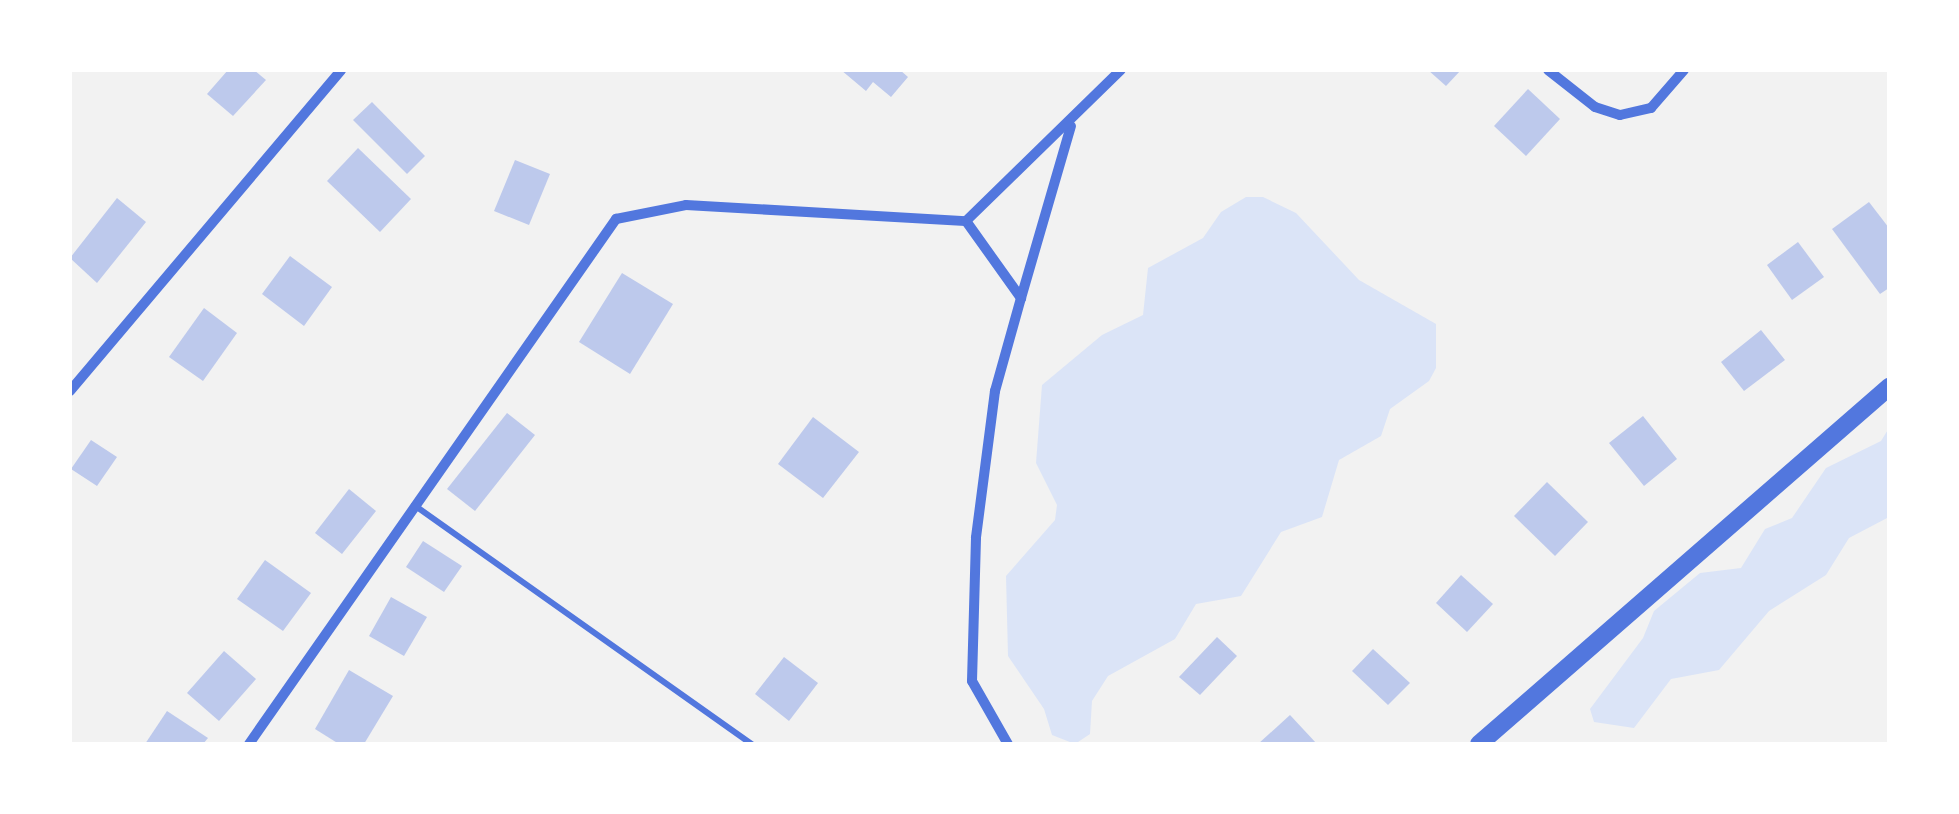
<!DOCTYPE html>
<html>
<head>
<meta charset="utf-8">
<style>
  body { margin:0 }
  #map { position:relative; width:1959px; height:814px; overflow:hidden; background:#f2f2f2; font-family:"DejaVu Sans",sans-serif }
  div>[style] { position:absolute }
  .green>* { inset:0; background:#dbe4f7 }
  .building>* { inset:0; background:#bdc9ec }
  .service>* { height:6px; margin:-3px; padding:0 3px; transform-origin:3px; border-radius:3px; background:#5277de }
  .minor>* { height:10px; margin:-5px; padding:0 5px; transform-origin:5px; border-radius:5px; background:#5277de }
  .tertiary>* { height:18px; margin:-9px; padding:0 9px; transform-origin:9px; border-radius:9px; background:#5277de }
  span { translate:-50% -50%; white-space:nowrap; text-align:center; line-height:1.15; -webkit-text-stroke:8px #fff; paint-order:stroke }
  .frame { position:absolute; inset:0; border:72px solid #fff; pointer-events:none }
</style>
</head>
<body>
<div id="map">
  <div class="green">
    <div style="clip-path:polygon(1246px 197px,1263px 197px,1296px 213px,1359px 280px,1436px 324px,1436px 368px,1429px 381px,1390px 409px,1381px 436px,1339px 460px,1322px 517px,1281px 532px,1241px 596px,1196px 604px,1175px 639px,1108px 676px,1092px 701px,1090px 734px,1075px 744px,1052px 735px,1044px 709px,1008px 656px,1006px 576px,1055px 520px,1057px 505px,1036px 463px,1042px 385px,1102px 335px,1143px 315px,1148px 268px,1203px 238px,1221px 212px)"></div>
    <div style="clip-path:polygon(1889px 428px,1889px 517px,1849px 538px,1826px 575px,1769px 611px,1719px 670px,1671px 679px,1634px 728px,1594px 722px,1590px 709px,1643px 638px,1654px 611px,1700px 573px,1741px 568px,1765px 529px,1792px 518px,1826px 468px,1881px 441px)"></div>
  </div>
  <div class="building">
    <div style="clip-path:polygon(228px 70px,254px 70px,266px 80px,233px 116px,207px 94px)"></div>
    <div style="clip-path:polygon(841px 70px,900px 70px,908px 77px,891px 97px,873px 82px,866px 91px)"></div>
    <div style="clip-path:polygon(1428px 70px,1461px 70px,1446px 86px)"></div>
    <div style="clip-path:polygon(1528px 89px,1560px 119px,1526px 156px,1494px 126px)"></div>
    <div style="clip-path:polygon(372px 102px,425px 156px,407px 174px,353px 120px)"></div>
    <div style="clip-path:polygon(358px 148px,411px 199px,380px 232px,327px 181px)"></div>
    <div style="clip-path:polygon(515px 160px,550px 174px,529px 225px,494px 211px)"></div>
    <div style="clip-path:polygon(117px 198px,146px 222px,97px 283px,70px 258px)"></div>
    <div style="clip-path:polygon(1869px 202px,1889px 228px,1889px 288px,1880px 294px,1832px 229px)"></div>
    <div style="clip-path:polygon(1798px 242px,1824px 277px,1792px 300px,1767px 265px)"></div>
    <div style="clip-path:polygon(290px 256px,332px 287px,304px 326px,262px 294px)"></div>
    <div style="clip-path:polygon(622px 273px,673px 304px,630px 374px,579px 342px)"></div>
    <div style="clip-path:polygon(204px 308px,237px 333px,203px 381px,169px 357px)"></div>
    <div style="clip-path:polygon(1761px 330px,1785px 360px,1744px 391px,1721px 362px)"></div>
    <div style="clip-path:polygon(507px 413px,535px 435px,475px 511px,447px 489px)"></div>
    <div style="clip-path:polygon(1643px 416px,1677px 459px,1644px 486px,1609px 443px)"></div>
    <div style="clip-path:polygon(813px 417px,859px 452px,823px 498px,778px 464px)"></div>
    <div style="clip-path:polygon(91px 440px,117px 457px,97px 486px,71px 469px)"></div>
    <div style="clip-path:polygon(1547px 482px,1588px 522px,1555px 556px,1514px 516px)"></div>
    <div style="clip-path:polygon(349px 489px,376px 511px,342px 554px,315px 533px)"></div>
    <div style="clip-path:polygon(423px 541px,462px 566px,444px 592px,406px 567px)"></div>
    <div style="clip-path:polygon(265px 560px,311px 593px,283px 631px,237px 599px)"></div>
    <div style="clip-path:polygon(1461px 575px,1493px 604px,1467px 632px,1436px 603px)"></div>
    <div style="clip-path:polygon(391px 597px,427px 617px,404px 656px,369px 636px)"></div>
    <div style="clip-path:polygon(1217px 637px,1237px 656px,1200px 695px,1179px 677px)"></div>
    <div style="clip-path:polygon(1373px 649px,1410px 683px,1388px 705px,1352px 671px)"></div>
    <div style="clip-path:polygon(224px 651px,256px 679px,219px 721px,187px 693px)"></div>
    <div style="clip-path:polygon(784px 657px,818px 683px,789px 721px,755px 694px)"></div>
    <div style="clip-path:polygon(349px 670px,393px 696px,364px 744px,339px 744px,315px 729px)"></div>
    <div style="clip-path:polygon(167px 711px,208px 738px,203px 744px,145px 744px)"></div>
    <div style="clip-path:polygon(1290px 715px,1317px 744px,1258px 744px)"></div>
  </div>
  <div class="service">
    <div style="left:414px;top:505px;width:414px;rotate:35.3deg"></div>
  </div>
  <div class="minor">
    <div style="left:1548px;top:70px;width:60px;rotate:38.2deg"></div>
    <div style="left:1595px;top:107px;width:26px;rotate:18deg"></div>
    <div style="left:1620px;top:115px;width:32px;rotate:-13deg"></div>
    <div style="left:1651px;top:108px;width:50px;rotate:-49deg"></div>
    <div style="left:966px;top:221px;width:95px;rotate:54.5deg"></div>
    <div style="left:1021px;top:298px;width:97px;rotate:105.6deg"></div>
    <div style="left:995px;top:391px;width:148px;rotate:97.4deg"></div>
    <div style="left:976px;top:538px;width:143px;rotate:91.6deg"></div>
    <div style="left:972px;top:681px;width:73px;rotate:60.3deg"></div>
    <div style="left:1021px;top:298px;width:179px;rotate:-73.8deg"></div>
    <div style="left:70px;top:391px;width:420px;rotate:-49.8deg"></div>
    <div style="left:249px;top:744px;width:641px;rotate:-55.04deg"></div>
    <div style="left:616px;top:219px;width:71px;rotate:-11.3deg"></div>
    <div style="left:686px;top:205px;width:280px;rotate:3.3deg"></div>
    <div style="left:966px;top:221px;width:216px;rotate:-44.3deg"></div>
  </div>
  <div class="tertiary">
    <div style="left:1479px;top:744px;width:544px;rotate:-41.05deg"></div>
  </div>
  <div class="frame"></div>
</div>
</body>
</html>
